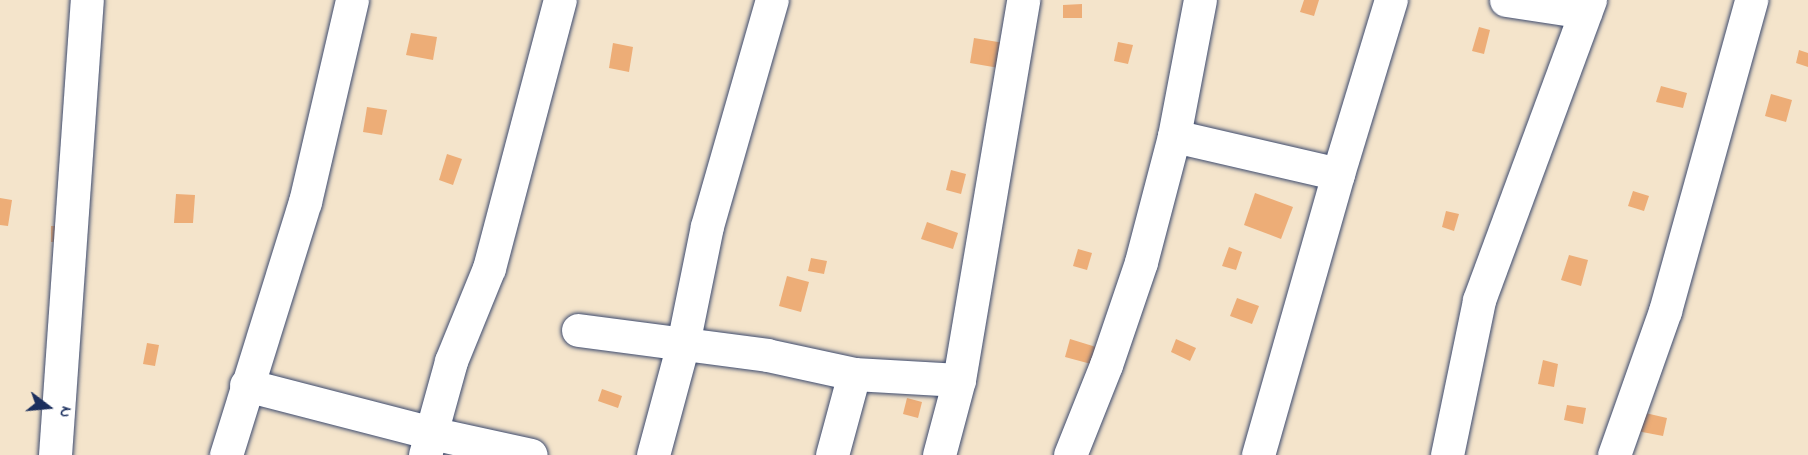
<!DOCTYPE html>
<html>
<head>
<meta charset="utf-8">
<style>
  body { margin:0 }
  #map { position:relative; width:1808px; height:455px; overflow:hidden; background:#f4e4cb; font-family:"Indie Flower",sans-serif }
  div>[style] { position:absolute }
  .building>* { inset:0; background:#edad77 }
  .roads { filter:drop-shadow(0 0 2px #3c4a6e) drop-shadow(0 0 2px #3c4a6e) }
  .minor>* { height:33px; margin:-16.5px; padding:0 16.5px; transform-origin:16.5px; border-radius:16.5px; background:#fff }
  span { translate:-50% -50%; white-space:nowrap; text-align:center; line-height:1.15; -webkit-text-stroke:4.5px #fff; paint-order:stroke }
  .north { position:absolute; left:18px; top:377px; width:60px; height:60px; -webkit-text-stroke:4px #fff; paint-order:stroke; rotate:106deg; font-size:16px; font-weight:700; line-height:24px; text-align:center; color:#1b2f5e }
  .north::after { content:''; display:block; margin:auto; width:21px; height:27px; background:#1b2f5e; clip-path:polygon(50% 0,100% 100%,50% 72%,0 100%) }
</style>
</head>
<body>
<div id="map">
  <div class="building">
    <div style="clip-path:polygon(1304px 0,1319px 0,1314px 16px,1300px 12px)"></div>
    <div style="clip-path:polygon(1082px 4px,1082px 18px,1063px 18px,1063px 5px)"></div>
    <div style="clip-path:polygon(1479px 27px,1490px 30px,1484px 54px,1472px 51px)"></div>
    <div style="clip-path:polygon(411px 33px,437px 37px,433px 60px,406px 55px)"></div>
    <div style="clip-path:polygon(974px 38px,1004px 43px,999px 68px,970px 63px)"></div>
    <div style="clip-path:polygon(1118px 42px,1133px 45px,1128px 64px,1114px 61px)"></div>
    <div style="clip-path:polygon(613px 43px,633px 47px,629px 72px,609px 68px)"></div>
    <div style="clip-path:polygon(1799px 50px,1808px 53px,1808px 67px,1796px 63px)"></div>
    <div style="clip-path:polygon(1661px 86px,1687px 93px,1683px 108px,1656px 102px)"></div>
    <div style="clip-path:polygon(1771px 94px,1792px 100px,1786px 122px,1765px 116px)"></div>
    <div style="clip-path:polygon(367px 107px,387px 110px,382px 135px,363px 132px)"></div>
    <div style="clip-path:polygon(447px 154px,462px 159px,453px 185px,439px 180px)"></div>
    <div style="clip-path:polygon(951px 170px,966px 174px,961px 194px,946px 190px)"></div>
    <div style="clip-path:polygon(1633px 191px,1649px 196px,1644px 211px,1628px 206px)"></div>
    <div style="clip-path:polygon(1255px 193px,1293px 207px,1281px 239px,1244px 225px)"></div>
    <div style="clip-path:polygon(176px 194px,195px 195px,193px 223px,174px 223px)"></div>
    <div style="clip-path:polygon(0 198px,12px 200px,8px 226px,0 225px)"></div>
    <div style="clip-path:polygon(1446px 211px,1459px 214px,1454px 231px,1442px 227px)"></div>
    <div style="clip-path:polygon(927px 222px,958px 233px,953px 249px,921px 239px)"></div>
    <div style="clip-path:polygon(51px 226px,63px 226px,63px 242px,51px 242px)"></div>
    <div style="clip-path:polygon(1229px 247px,1242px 252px,1236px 270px,1222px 266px)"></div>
    <div style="clip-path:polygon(1078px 249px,1092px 253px,1087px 270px,1073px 266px)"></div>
    <div style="clip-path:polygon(1569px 255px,1588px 260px,1581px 286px,1561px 280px)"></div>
    <div style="clip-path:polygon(811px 258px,827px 261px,824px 274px,808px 271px)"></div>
    <div style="clip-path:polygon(787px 276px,809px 282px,801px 312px,779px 306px)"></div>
    <div style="clip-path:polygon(1237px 298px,1259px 306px,1252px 324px,1230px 316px)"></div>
    <div style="clip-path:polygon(1070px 339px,1096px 347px,1091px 364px,1065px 357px)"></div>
    <div style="clip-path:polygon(1176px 339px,1196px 348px,1190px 361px,1171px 352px)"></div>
    <div style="clip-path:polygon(147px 343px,159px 345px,155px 366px,143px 364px)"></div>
    <div style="clip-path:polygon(1543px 360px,1558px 364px,1554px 387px,1538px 384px)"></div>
    <div style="clip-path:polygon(602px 389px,622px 396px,618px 408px,598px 401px)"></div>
    <div style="clip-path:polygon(907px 398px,922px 402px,918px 418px,903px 414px)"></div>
    <div style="clip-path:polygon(1567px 405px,1586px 408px,1583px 424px,1564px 420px)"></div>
    <div style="clip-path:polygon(1641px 412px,1667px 418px,1663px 436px,1637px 431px)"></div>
  </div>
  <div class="roads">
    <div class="minor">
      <div style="left:1506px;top:0;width:80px;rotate:8.6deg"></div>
      <div style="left:1174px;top:136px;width:168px;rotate:13deg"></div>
      <div style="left:578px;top:330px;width:191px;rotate:7.5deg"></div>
      <div style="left:767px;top:355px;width:89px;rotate:12.3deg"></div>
      <div style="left:854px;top:374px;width:105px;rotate:3.3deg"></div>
      <div style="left:246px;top:385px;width:191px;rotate:14.5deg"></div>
      <div style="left:431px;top:433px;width:102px;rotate:12.4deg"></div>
      <div style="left:55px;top:455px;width:456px;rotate:-86deg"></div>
      <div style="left:226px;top:455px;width:265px;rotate:-72.7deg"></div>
      <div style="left:305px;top:202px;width:207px;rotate:-76.9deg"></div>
      <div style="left:425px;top:455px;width:98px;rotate:-74.5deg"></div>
      <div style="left:451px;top:361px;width:100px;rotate:-67.8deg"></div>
      <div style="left:489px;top:268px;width:277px;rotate:-75.2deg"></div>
      <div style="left:653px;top:455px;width:115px;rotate:-74.9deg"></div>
      <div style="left:683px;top:344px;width:120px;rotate:-78.5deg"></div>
      <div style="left:707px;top:226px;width:235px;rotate:-74deg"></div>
      <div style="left:832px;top:455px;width:84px;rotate:-74.8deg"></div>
      <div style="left:939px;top:455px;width:78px;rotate:-75.1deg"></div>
      <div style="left:959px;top:380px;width:385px;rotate:-80.4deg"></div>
      <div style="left:1070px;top:455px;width:97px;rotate:-68.2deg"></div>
      <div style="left:1106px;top:365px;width:109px;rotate:-71.2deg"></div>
      <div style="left:1141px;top:262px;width:130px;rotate:-75.3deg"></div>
      <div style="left:1174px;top:136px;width:138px;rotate:-79.2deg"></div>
      <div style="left:1258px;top:455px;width:292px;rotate:-74.1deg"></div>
      <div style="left:1338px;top:174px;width:182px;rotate:-73.1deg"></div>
      <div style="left:1447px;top:455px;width:158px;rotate:-78.3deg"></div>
      <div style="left:1479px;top:300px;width:320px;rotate:-69.7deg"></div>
      <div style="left:1614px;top:455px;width:153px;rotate:-70.5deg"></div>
      <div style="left:1665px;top:311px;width:323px;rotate:-74.5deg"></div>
    </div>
  </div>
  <div class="north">N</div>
</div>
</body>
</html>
